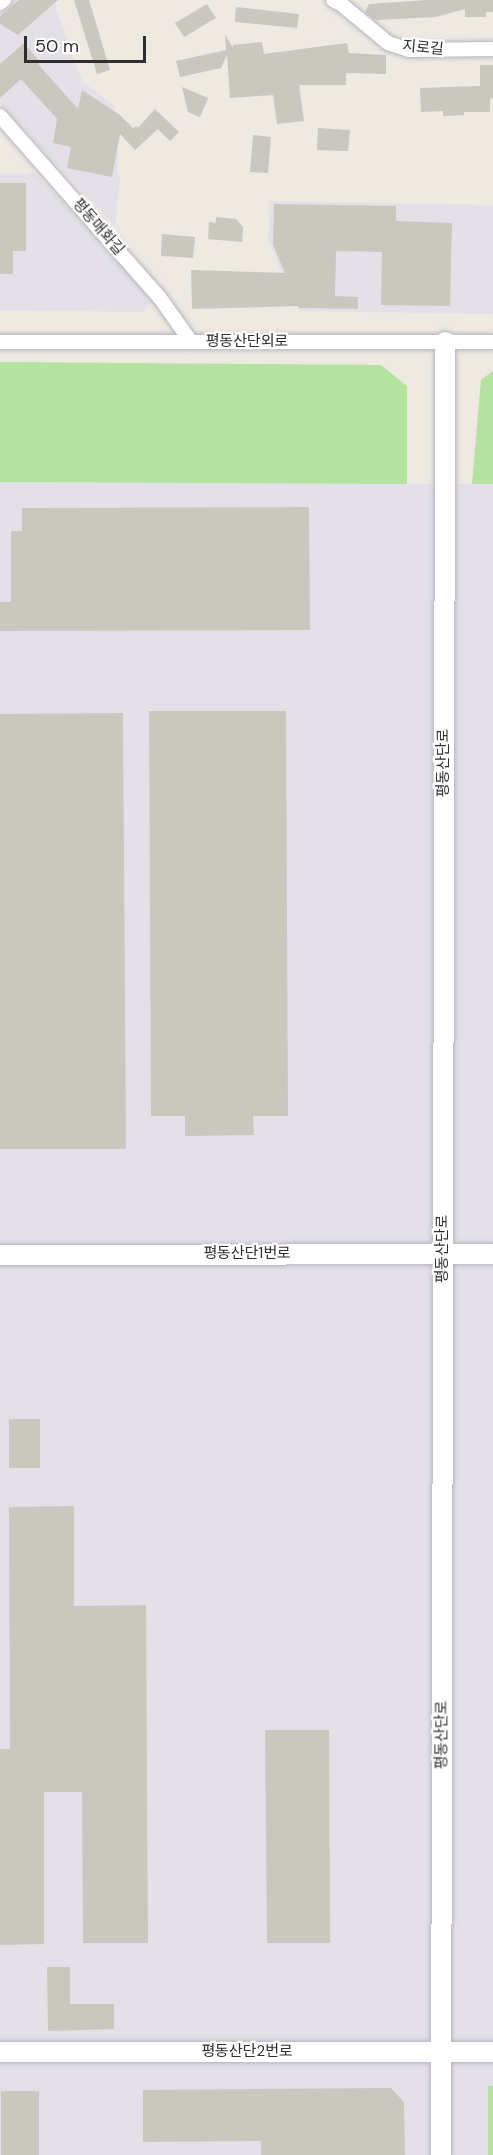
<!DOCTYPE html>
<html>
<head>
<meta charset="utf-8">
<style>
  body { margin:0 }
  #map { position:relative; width:493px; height:2155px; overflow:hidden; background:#eee9e1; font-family:"DM Sans","Noto Sans KR",sans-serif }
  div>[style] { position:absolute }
  .industrial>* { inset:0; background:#e3e1e7 }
  .green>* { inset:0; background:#b5e1a1 }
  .building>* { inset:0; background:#cac7bf }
  .roads { filter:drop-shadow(0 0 2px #b4b7c0) drop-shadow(0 0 2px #b4b7c0) }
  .street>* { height:14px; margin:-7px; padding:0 7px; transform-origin:7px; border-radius:7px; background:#fff }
  .secondary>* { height:20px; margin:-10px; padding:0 10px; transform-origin:10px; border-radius:10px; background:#fff }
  span { translate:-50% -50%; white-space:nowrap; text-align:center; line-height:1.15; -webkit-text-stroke:4.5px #fff; paint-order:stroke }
  .street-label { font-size:15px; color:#2e2e2e }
  .scale { position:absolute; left:24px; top:36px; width:122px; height:27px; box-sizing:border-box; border:3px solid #2e2e2e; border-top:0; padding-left:8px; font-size:18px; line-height:21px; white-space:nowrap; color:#2e2e2e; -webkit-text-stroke:4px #fff; paint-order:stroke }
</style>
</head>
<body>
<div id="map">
  <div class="industrial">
    <div style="clip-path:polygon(12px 0,55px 0,56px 8px,82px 81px,116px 107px,95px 125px,119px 151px,117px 173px,120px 177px,115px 226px,0 104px,0 9px)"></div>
    <div style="clip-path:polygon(0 173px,33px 173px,40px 177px,137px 281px,153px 301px,142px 312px,0 310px)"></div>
    <div style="clip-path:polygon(270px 201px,493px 205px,493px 314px,300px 311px,290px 294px,268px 239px)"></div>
    <div style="clip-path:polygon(0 482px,493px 484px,493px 2155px,0 2155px)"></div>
  </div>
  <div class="green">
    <div style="clip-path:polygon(0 362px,381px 365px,407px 386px,407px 484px,0 482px)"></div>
    <div style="clip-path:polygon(493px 371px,493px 484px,472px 484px,481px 380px)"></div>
    <div style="clip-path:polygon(488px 2086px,493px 2086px,493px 2155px,488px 2155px)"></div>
  </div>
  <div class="building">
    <div style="clip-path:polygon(19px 0,58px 0,18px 35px,0 24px,0 16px)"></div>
    <div style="clip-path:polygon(74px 0,89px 0,110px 70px,97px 74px)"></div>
    <div style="clip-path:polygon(428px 0,493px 0,493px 12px,486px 12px,486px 17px,465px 17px,465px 9px,436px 17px,375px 20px,365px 12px,369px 4px)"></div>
    <div style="clip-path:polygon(207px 4px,216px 18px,184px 37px,175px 23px)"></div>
    <div style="clip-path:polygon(236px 7px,299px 14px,297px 28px,235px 22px)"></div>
    <div style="clip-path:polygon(225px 34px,233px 48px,233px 45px,262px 42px,264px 54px,347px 43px,349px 53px,386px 55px,386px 74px,346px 73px,346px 85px,299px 85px,304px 121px,277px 124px,273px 95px,230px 98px,227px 55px,221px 68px,180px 77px,176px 61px,226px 50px)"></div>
    <div style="clip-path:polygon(24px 43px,40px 62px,38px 64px,78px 109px,82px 90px,120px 115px,133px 128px,136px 126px,138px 128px,155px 109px,179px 132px,170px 141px,158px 129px,135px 150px,120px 134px,112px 177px,67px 168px,71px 147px,53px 143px,57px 119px,21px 79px,0 98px,0 64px)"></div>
    <div style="clip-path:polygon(480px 65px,493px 65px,493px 99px,490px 98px,490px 112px,464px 112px,464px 115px,443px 116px,443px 111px,421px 112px,420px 88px,480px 86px)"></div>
    <div style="clip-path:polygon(182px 87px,208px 98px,200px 117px,188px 112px)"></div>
    <div style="clip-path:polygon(318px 128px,350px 130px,348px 151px,317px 150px)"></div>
    <div style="clip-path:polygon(253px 135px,271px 137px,268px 173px,250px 172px)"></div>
    <div style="clip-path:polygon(0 183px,26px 183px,26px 251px,13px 251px,13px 274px,0 274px)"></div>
    <div style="clip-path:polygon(274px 204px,396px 206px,396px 221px,452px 223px,450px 306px,381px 305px,382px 252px,336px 251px,335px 296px,358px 297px,358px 309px,299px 308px,298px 306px,192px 309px,191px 270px,285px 273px,273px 245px)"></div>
    <div style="clip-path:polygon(216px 217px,236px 219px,243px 227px,242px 242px,208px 239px,209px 222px,216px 223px)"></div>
    <div style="clip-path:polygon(162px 234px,195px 237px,193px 258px,161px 256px)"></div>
    <div style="clip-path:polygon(309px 507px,310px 630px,0 631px,0 602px,11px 602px,11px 531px,22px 531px,22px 508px)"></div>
    <div style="clip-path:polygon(149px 711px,286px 711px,288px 1116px,253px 1116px,254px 1135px,185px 1136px,185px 1116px,151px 1116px)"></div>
    <div style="clip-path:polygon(123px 713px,126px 1149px,0 1149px,0 714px)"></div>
    <div style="clip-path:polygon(9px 1419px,40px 1419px,40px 1468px,9px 1468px)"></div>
    <div style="clip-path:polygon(74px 1506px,74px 1606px,146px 1605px,148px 1943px,83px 1943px,82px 1792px,44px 1792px,44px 1944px,0 1945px,0 1749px,10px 1749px,9px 1507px)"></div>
    <div style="clip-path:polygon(265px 1730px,329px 1730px,330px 1943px,267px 1943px)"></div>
    <div style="clip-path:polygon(47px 1967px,70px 1967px,70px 2004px,114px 2004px,114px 2029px,48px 2031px)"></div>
    <div style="clip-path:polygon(391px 2088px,404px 2102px,405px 2155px,261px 2155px,261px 2141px,143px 2142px,143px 2090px)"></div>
    <div style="clip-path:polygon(1px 2091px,39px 2091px,39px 2155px,1px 2155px)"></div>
  </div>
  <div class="roads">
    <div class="street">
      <div style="left:333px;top:0;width:9px;rotate:27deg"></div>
      <div style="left:341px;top:4px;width:61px;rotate:39.7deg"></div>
      <div style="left:388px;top:43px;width:22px;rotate:18deg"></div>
      <div style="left:409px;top:50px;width:84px;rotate:-0.7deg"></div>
      <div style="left:0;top:3px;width:5px;rotate:-37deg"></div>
      <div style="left:0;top:116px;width:242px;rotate:48.7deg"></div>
      <div style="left:160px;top:298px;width:54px;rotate:54.8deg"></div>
      <div style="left:0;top:342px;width:493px"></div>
    </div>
    <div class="secondary">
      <div style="left:0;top:1255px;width:493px;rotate:-0.1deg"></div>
      <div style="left:0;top:2052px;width:493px"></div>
      <div style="left:441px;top:2155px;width:1813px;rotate:-89.87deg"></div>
    </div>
  </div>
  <div class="street-label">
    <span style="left:423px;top:48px;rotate:5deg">지로길</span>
    <span style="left:98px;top:227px;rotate:49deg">평동매화길</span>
    <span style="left:247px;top:342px">평동산단외로</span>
    <span style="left:444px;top:763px;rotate:-90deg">평동산단로</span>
    <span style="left:443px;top:1249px;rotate:-90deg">평동산단로</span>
    <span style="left:247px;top:1254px">평동산단1번로</span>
    <span style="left:442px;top:1735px;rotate:-90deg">평동산단로</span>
    <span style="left:247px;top:2052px">평동산단2번로</span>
  </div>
  <div class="scale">50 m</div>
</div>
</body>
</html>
